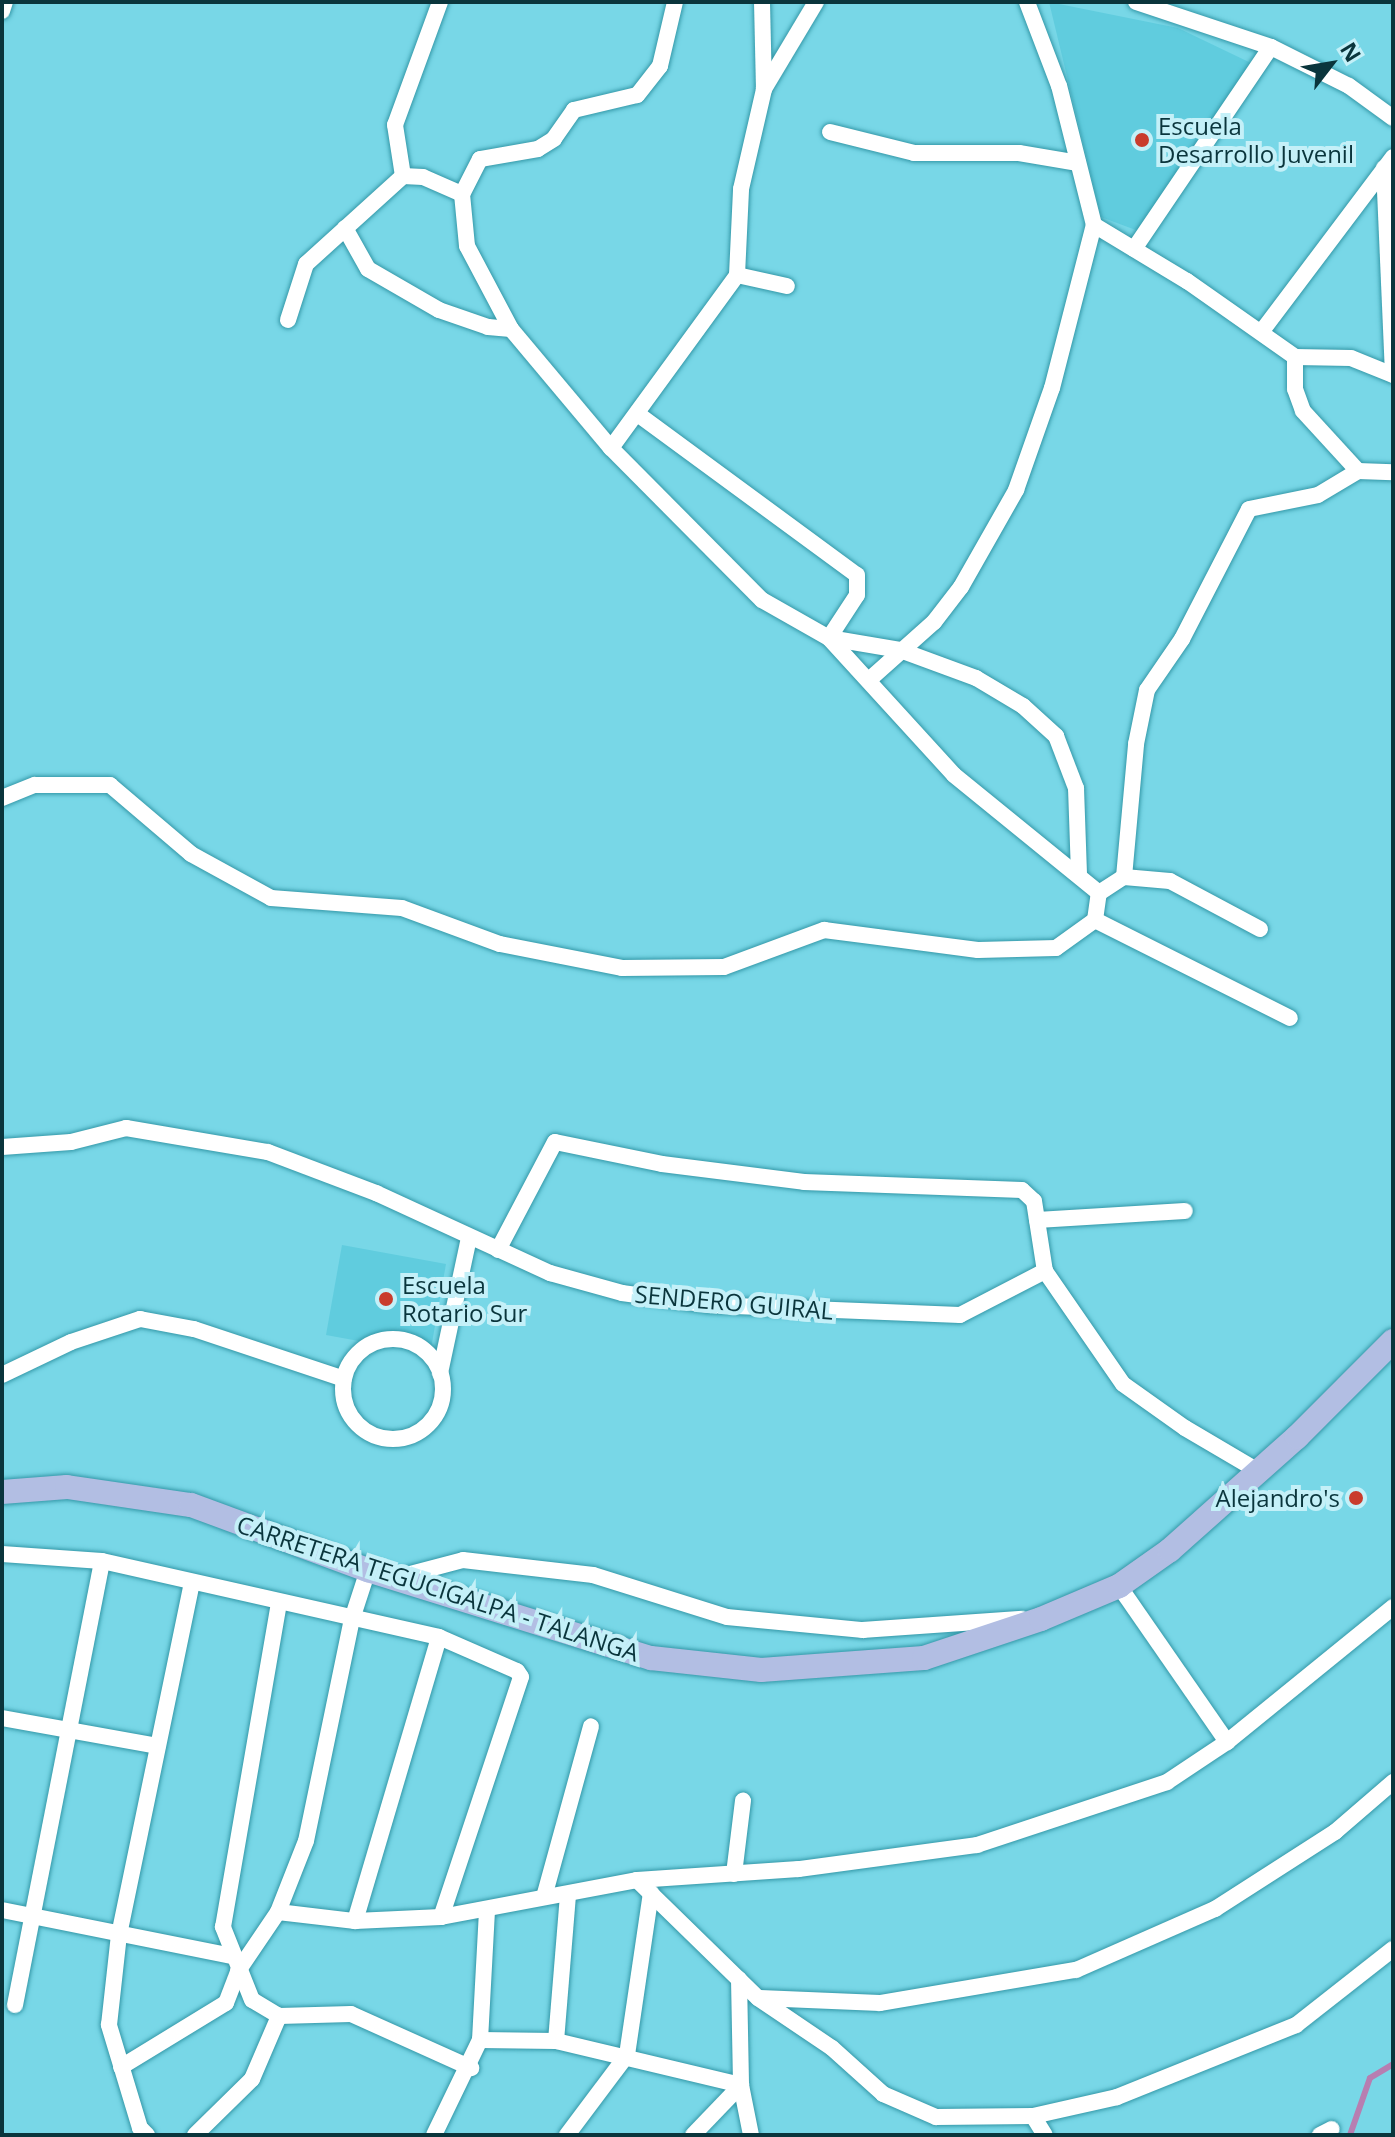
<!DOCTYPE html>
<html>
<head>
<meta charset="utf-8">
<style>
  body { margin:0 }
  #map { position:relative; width:1395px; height:2137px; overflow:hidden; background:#78d7e7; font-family:"Open Sans",sans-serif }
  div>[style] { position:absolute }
  .built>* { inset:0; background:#60ccde }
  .stream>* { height:6px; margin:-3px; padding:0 3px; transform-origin:3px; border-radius:3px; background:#b77eb1 }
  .roads { filter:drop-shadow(0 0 2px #3498a8) drop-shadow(0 0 2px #3498a8) }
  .minor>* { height:16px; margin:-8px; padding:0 8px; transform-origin:8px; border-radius:8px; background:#fff }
  .minor>.ring { margin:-8px; padding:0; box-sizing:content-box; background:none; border:16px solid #fff; border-radius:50% }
  .primary>* { height:24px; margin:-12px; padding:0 12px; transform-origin:12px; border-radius:12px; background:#b2bee3 }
  .dots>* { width:22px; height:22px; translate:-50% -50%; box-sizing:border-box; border:4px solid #c4f0f8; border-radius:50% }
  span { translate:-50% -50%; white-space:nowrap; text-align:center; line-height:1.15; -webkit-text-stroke:8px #c4f0f8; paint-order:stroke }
  .poi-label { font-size:24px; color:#0a353c }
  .left { translate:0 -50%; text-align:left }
  .right { translate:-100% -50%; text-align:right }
  .street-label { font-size:24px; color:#0a353c }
  .frame { position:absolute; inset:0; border:4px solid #0a353c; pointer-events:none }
  .north { position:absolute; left:1291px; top:24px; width:80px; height:80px; -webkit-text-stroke:6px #c4f0f8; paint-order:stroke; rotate:59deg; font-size:22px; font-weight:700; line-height:32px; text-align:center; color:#0a353c }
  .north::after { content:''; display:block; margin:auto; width:28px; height:36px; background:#0a353c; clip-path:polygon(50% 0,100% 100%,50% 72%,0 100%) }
</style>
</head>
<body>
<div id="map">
  <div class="built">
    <div style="clip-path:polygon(1049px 2px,1178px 28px,1253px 64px,1141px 232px,1101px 217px)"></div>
    <div style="clip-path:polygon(342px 1245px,446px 1264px,430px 1354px,326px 1335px)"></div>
  </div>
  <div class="stream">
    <div style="left:1350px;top:2135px;width:60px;rotate:-70.7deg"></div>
    <div style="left:1370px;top:2078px;width:27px;rotate:-31deg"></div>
  </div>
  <div class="roads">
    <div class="minor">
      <div style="left:675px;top:2px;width:66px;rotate:103.2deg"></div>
      <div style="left:660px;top:66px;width:37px;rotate:128deg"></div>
      <div style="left:637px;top:95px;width:65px;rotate:166.6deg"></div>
      <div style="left:574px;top:110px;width:35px;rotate:125deg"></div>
      <div style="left:554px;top:139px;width:19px;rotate:148deg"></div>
      <div style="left:538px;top:149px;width:59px;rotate:170.2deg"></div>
      <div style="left:480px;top:159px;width:39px;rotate:117deg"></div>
      <div style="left:462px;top:194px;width:52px;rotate:84.5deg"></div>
      <div style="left:467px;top:246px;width:94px;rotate:62.1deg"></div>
      <div style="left:511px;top:329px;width:155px;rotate:50deg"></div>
      <div style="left:611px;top:448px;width:214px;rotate:45.2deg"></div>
      <div style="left:762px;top:600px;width:77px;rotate:29.6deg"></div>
      <div style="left:829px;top:638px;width:185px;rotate:47.6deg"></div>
      <div style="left:954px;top:775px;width:187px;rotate:39.1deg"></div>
      <div style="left:762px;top:2px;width:87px;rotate:88.7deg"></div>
      <div style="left:1136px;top:2px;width:142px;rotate:18.4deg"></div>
      <div style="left:1271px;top:47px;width:87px;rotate:26.6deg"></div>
      <div style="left:1349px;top:86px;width:54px;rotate:36deg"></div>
      <div style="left:2px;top:11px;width:9px;rotate:-72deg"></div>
      <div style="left:830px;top:132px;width:87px;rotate:14deg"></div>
      <div style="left:914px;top:153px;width:105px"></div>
      <div style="left:1019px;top:153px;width:60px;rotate:9.6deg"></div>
      <div style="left:1384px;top:168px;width:207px;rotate:87.5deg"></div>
      <div style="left:403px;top:176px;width:20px;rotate:3deg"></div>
      <div style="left:423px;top:177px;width:43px;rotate:23.6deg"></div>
      <div style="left:1094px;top:225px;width:109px;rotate:31.1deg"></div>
      <div style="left:1187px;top:281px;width:132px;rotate:35.1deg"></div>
      <div style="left:1295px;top:357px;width:32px;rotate:90deg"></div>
      <div style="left:1295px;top:389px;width:23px;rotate:70deg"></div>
      <div style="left:1303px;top:411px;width:81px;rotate:47.5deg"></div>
      <div style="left:345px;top:228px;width:47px;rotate:60.7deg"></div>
      <div style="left:368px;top:269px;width:82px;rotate:30deg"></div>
      <div style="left:439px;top:310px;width:52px;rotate:19.1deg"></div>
      <div style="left:488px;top:327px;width:23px;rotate:5deg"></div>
      <div style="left:1134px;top:249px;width:244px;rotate:-55.9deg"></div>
      <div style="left:737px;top:275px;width:51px;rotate:12.4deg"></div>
      <div style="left:288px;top:320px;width:59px;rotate:-72.2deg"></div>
      <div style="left:306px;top:264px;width:131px;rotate:-42.2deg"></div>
      <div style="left:403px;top:176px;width:52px;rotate:-98.9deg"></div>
      <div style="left:395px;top:125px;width:131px;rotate:-69.9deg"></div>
      <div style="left:1262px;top:331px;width:218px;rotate:-53deg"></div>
      <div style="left:1295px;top:357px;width:56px;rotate:1deg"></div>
      <div style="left:1351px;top:358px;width:45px;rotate:22deg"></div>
      <div style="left:639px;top:415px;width:270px;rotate:36.3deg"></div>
      <div style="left:857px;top:575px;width:20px;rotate:90deg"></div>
      <div style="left:857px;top:595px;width:51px;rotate:123.1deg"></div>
      <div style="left:829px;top:638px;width:72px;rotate:9.6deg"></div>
      <div style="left:900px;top:650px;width:81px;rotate:20.2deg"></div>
      <div style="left:976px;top:678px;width:55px;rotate:30.8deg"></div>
      <div style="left:1023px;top:706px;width:45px;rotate:42.3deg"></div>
      <div style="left:1056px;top:736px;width:56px;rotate:69deg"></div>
      <div style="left:1076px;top:788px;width:86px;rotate:88deg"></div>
      <div style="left:611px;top:448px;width:214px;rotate:-53.9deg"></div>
      <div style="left:737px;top:275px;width:86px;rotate:-87.3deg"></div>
      <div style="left:741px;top:189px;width:103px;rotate:-77deg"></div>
      <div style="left:764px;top:89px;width:101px;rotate:-59.1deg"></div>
      <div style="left:870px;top:679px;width:86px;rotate:-41.7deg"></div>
      <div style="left:934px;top:622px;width:44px;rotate:-52.4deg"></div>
      <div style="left:961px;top:587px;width:112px;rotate:-60.4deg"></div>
      <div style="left:1016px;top:490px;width:108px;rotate:-70.6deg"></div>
      <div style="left:1052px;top:388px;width:168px;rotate:-75.6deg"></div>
      <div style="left:1094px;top:225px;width:143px;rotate:-104.1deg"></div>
      <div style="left:1059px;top:86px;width:90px;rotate:-110.9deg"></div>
      <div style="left:2px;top:798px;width:35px;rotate:-22deg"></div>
      <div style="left:35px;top:785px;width:75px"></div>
      <div style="left:110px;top:785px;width:106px;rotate:40.4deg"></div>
      <div style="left:191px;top:854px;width:91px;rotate:28.8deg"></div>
      <div style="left:271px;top:898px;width:131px;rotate:4.4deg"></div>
      <div style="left:402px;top:908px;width:104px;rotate:20.2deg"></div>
      <div style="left:500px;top:944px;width:124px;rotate:11.1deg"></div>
      <div style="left:622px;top:968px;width:102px;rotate:-0.6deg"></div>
      <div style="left:724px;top:967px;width:107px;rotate:-20.3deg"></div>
      <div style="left:824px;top:930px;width:155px;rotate:7.4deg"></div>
      <div style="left:978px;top:950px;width:78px;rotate:-1.5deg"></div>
      <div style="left:1056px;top:948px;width:48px;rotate:-35.7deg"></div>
      <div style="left:1095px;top:920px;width:27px;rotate:-82deg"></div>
      <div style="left:1099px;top:893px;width:30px;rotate:-33deg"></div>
      <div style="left:1124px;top:877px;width:134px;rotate:-84.8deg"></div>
      <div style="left:1136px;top:744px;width:55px;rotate:-78.5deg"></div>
      <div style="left:1147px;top:690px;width:62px;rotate:-55.5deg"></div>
      <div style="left:1182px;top:639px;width:146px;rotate:-62.7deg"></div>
      <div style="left:1249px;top:509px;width:70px;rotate:-11.5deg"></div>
      <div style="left:1318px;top:495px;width:47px;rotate:-31deg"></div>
      <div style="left:1358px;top:471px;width:35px;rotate:2deg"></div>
      <div style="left:1124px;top:877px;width:46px;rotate:5deg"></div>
      <div style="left:1170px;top:881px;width:102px;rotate:28.1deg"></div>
      <div style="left:1095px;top:920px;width:218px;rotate:26.7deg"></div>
      <div style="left:2px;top:1147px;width:69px;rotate:-4.1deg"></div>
      <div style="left:71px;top:1142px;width:57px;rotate:-14.3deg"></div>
      <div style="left:126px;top:1128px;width:144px;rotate:9.6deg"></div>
      <div style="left:268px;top:1152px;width:116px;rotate:20.8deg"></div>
      <div style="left:376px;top:1193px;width:192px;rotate:24.7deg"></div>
      <div style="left:550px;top:1273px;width:75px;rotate:15.5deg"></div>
      <div style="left:622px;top:1293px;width:89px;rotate:7.8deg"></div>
      <div style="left:710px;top:1305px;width:250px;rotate:2.3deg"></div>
      <div style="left:960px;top:1315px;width:96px;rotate:-27.4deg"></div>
      <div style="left:1037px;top:1220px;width:148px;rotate:-3.5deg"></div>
      <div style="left:498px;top:1250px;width:122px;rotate:-62.2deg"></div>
      <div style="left:555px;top:1142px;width:109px;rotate:11.6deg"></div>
      <div style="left:662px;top:1164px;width:143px;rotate:7.2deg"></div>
      <div style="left:804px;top:1182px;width:218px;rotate:2.1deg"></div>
      <div style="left:1022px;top:1190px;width:16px;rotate:43deg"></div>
      <div style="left:1034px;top:1201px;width:71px;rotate:81.1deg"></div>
      <div style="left:1045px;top:1271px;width:137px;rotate:55.4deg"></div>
      <div style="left:1123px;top:1384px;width:76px;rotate:35.4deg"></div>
      <div style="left:1185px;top:1428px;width:85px;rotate:30.5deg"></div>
      <div class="ring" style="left:343px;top:1339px;width:84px;height:84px"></div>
      <div style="left:440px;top:1373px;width:138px;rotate:-77.9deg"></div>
      <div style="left:2px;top:1375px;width:76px;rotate:-25.6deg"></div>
      <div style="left:71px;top:1342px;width:73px;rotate:-18.4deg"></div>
      <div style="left:140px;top:1319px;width:55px;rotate:10.5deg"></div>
      <div style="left:194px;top:1329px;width:158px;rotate:18.4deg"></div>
      <div style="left:2px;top:1554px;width:100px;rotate:4deg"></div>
      <div style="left:102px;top:1561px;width:345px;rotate:12.7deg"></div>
      <div style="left:439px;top:1637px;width:85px;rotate:23.6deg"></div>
      <div style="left:517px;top:1671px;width:7px;rotate:56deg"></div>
      <div style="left:521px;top:1677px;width:253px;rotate:108.4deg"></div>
      <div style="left:395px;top:1578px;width:70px;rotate:-14.8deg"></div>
      <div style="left:463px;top:1560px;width:131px;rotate:6.6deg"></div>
      <div style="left:593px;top:1575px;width:140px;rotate:17.4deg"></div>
      <div style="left:727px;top:1617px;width:137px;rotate:5.5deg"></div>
      <div style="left:863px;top:1630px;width:159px;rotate:-4deg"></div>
      <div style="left:1119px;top:1586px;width:190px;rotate:55.3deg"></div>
      <div style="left:2px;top:1718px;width:158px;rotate:10.2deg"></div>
      <div style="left:734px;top:1874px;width:74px;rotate:-83deg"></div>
      <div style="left:637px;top:1880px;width:169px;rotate:44.3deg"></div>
      <div style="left:758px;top:1998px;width:89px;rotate:34deg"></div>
      <div style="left:832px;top:2048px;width:69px;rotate:42deg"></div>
      <div style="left:883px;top:2094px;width:58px;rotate:23.5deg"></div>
      <div style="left:936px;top:2117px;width:97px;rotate:-0.6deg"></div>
      <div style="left:1033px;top:2116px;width:86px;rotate:-12.7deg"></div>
      <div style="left:1117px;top:2097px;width:193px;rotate:-21.9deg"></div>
      <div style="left:1296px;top:2025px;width:123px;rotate:-38.1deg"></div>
      <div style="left:544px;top:1897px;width:177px;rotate:-74.6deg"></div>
      <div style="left:2px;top:1910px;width:235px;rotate:11.3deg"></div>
      <div style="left:278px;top:1912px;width:78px;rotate:6.7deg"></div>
      <div style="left:355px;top:1921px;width:86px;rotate:-2.7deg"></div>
      <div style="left:441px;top:1917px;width:199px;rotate:-10.7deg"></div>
      <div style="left:637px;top:1880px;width:162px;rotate:-3.9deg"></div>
      <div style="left:799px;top:1869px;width:180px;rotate:-7.7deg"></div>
      <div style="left:977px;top:1845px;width:200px;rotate:-18.3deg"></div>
      <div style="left:1167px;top:1782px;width:72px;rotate:-33.7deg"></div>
      <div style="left:1227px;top:1742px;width:214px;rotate:-39.1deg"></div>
      <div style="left:355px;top:1921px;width:296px;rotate:-73.5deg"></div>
      <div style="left:739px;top:1979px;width:106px;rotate:88.9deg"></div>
      <div style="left:741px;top:2085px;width:51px;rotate:78.7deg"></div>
      <div style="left:760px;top:1998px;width:120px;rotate:2.4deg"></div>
      <div style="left:880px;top:2003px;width:199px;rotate:-9.6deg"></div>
      <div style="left:1076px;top:1970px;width:152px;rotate:-23.7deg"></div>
      <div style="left:1215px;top:1909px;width:143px;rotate:-32.7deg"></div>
      <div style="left:1335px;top:1832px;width:77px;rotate:-40.8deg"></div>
      <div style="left:15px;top:2005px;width:452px;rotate:-78.9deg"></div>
      <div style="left:279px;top:2016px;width:72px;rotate:-1.6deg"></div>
      <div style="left:351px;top:2014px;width:132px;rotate:24.2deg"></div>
      <div style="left:480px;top:2040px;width:76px;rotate:0.8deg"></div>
      <div style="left:556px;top:2041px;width:190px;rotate:13.4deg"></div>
      <div style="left:741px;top:2085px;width:69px;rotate:133.8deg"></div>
      <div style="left:556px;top:2041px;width:147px;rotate:-85.3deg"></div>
      <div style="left:121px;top:2067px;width:123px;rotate:-31.4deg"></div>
      <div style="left:226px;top:2003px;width:34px;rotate:-69deg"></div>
      <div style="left:238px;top:1971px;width:71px;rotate:-55.9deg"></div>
      <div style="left:278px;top:1912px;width:76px;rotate:-68.5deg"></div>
      <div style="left:306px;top:1841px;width:227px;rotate:-78.3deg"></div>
      <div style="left:352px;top:1619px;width:52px;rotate:-71.9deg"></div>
      <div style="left:1033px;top:2116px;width:22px;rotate:58deg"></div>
      <div style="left:147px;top:2135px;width:10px;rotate:-135deg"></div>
      <div style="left:140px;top:2128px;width:108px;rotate:-106.8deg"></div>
      <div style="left:109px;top:2025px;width:91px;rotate:-83.7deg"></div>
      <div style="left:119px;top:1935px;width:359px;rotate:-78.3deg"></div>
      <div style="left:195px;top:2135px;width:80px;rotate:-44.5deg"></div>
      <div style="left:252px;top:2079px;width:69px;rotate:-66.8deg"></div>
      <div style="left:279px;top:2016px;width:31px;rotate:-149deg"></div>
      <div style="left:252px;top:2000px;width:79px;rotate:-111.7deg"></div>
      <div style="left:223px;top:1927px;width:329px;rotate:-80.2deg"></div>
      <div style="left:434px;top:2135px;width:106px;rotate:-64.2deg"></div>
      <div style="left:480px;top:2040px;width:129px;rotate:-86.9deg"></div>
      <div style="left:567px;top:2135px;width:100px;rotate:-53.1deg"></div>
      <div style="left:627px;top:2055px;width:164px;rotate:-81.6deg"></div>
      <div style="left:1320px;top:2135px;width:13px;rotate:-27deg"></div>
    </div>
    <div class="primary">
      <div style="left:2px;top:1492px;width:65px;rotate:-4.4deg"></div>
      <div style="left:67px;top:1487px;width:125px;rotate:8.3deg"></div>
      <div style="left:191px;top:1505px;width:189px;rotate:20.2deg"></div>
      <div style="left:368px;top:1570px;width:296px;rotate:17.3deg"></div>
      <div style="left:651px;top:1658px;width:111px;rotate:6.2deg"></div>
      <div style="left:761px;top:1670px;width:163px;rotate:-4.2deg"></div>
      <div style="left:924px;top:1658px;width:123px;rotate:-18.4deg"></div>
      <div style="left:1041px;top:1619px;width:85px;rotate:-22.9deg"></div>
      <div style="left:1119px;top:1586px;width:62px;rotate:-35.2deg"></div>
      <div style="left:1170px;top:1550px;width:170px;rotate:-41.7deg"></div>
      <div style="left:1297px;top:1437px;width:136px;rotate:-45deg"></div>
    </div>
  </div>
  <div class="dots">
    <div style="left:1142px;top:140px;background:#c93c2d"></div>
    <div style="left:386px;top:1299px;background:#c93c2d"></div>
    <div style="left:1356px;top:1498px;background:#c93c2d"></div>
  </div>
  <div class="poi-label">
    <span class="left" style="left:1158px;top:140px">Escuela<br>Desarrollo Juvenil</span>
    <span class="left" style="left:402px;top:1299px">Escuela<br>Rotario Sur</span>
    <span class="right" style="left:1340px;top:1498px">Alejandro's</span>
  </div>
  <div class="street-label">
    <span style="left:734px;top:1302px;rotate:5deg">SENDERO GUIRAL</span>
    <span style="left:438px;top:1588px;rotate:18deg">CARRETERA TEGUCIGALPA - TALANGA</span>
  </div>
  <div class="frame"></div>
  <div class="north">N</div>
</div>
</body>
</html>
